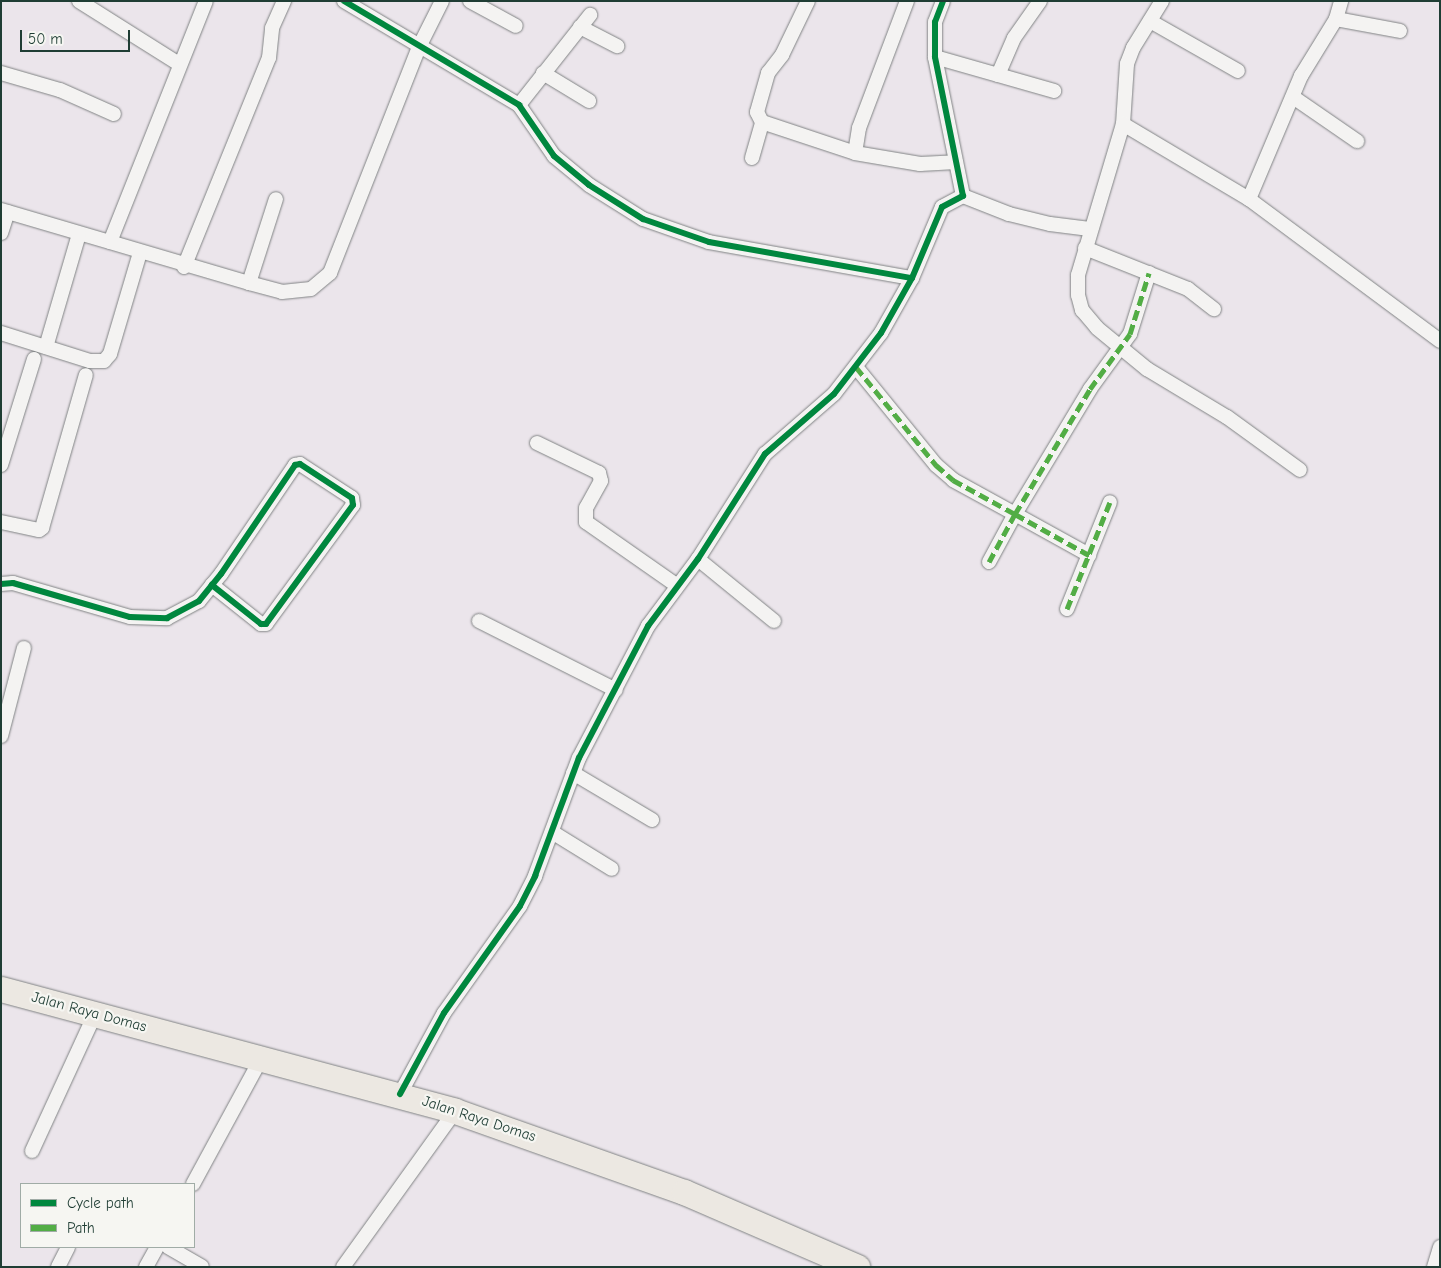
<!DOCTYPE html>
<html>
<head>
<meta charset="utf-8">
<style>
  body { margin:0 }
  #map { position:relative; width:1441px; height:1268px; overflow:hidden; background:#ebe5eb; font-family:"Comic Neue",sans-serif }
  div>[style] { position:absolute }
  .roads { filter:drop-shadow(0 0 1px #808384) drop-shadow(0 0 1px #808384) }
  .street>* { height:14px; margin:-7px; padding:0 7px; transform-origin:7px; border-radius:7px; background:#f4f3f2 }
  .highway>* { height:25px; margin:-12.5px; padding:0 12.5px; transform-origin:12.5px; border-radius:12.5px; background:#ece8e2 }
  .quiet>* { height:5px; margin-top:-2.5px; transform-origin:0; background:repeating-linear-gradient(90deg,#52ad45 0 10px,transparent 0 15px) }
  .cycleway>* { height:6px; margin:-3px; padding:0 3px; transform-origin:3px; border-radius:3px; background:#00873e }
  span { translate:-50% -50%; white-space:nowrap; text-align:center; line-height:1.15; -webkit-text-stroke:4.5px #f6f6f2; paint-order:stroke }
  .street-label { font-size:15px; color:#1f3d34 }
  .frame { position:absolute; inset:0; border:2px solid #1f3d34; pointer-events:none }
  .legend { position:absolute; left:20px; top:1183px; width:175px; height:65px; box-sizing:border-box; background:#f6f6f2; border:1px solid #a0aca6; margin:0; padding:6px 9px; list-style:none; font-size:15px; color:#1f3d34 }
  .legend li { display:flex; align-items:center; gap:10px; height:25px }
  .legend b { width:25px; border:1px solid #a0aca6 }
  .scale { position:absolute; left:20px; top:30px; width:110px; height:22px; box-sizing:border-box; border:2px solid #1f3d34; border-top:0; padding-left:6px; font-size:15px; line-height:18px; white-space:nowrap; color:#1f3d34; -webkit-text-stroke:4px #f6f6f2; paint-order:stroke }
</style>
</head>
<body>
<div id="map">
  <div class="roads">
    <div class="street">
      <div style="left:79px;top:1px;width:118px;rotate:32.2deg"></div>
      <div style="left:344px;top:1px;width:204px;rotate:30.7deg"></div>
      <div style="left:519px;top:105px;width:62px;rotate:55.5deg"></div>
      <div style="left:554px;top:156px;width:45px;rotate:39.6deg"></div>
      <div style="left:589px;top:185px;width:64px;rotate:32.2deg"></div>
      <div style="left:643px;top:219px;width:70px;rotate:19.2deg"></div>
      <div style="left:709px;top:242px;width:206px;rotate:10.1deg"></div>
      <div style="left:470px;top:1px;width:52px;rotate:28.5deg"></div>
      <div style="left:907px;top:1px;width:136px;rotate:110.7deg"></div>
      <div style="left:859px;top:128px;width:25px;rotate:99deg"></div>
      <div style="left:855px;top:153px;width:66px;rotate:9.6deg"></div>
      <div style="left:920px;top:164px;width:36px;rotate:-3deg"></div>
      <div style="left:1162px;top:1px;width:55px;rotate:121.7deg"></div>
      <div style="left:1133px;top:48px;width:17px;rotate:111deg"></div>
      <div style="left:1127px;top:64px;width:60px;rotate:93.8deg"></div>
      <div style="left:1123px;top:124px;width:158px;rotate:106.6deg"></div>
      <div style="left:1078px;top:275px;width:20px;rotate:90deg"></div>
      <div style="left:1078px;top:295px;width:16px;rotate:75deg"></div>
      <div style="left:1082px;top:310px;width:23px;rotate:50deg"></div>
      <div style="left:1097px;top:328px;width:65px;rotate:39.4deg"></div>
      <div style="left:1147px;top:369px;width:93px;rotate:31deg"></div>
      <div style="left:1227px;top:417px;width:90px;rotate:36deg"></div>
      <div style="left:1336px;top:19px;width:65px;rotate:10.6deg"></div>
      <div style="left:1150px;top:21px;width:101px;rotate:29.6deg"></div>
      <div style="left:580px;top:27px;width:42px;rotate:27.2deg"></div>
      <div style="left:935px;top:57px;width:124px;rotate:15.9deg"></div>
      <div style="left:1px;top:73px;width:61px;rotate:16.1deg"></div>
      <div style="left:60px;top:90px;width:59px;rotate:24deg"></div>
      <div style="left:543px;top:73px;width:54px;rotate:31.3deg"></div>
      <div style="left:998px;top:75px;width:40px;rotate:-66.6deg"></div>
      <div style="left:1014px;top:38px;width:45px;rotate:-54.9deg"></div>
      <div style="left:1293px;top:97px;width:78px;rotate:34.5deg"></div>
      <div style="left:519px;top:105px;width:115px;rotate:-51.7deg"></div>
      <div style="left:762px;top:122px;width:11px;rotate:-117deg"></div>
      <div style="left:757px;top:112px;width:41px;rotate:-74.2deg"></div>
      <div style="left:768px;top:73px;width:23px;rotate:-52deg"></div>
      <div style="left:782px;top:55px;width:60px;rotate:-64.3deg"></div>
      <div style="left:1123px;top:124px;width:147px;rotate:30.8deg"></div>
      <div style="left:1249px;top:199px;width:238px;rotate:36.6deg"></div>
      <div style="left:752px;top:158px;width:37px;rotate:-74deg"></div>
      <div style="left:762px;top:122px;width:98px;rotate:18.4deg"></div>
      <div style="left:963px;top:196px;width:49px;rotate:21.4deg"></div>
      <div style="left:1009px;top:214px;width:42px;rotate:13.7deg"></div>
      <div style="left:1050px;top:224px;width:40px;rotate:7.1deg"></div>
      <div style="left:1249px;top:199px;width:134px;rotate:-67.1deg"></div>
      <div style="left:1301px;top:76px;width:67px;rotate:-58.4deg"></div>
      <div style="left:1336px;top:19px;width:19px;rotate:-74deg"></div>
      <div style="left:1px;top:210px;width:259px;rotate:16.4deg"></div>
      <div style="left:249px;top:283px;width:34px;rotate:15deg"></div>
      <div style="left:282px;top:292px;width:29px;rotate:-6deg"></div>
      <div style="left:311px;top:289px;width:25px;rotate:-40deg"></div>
      <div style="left:330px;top:273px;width:243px;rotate:-68.5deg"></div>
      <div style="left:419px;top:47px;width:51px;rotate:-63.4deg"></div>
      <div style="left:1px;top:233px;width:22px;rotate:-72deg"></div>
      <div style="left:110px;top:242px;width:259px;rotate:-68.3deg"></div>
      <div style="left:1085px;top:248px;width:111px;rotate:21.7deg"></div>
      <div style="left:1188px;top:289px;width:33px;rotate:38deg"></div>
      <div style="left:184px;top:267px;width:226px;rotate:-67.9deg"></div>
      <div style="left:269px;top:58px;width:30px;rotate:-84deg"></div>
      <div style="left:272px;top:28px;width:30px;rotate:-66deg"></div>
      <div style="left:249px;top:283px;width:88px;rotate:-72.2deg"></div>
      <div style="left:1px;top:333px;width:93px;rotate:17.5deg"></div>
      <div style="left:90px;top:361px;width:14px"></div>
      <div style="left:104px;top:361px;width:9px;rotate:-49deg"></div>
      <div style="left:110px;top:354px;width:105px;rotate:-73.5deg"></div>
      <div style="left:46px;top:347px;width:118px;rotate:-73.7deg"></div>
      <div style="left:856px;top:367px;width:127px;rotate:50.8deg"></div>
      <div style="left:936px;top:465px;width:23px;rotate:41deg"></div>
      <div style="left:953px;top:480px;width:71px;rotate:28.7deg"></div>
      <div style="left:1015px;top:514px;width:146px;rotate:-59deg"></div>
      <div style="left:1090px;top:389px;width:68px;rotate:-54deg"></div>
      <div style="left:1130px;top:334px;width:64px;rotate:-72.7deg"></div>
      <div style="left:537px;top:443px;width:69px;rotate:25.8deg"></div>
      <div style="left:599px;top:473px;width:8px;rotate:76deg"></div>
      <div style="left:601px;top:481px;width:31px;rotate:119deg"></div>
      <div style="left:586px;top:508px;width:14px;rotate:90deg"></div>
      <div style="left:586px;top:522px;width:110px;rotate:35deg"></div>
      <div style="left:1px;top:465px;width:111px;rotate:-72.7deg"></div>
      <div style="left:1px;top:522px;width:39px;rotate:12deg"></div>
      <div style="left:39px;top:530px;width:4px;rotate:-34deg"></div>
      <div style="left:42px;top:528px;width:159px;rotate:-74deg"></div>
      <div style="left:698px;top:559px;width:98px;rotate:39.2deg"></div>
      <div style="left:989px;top:562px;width:55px;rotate:-61.6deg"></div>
      <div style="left:1015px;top:514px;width:85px;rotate:29deg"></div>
      <div style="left:1px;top:584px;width:12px;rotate:-5deg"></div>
      <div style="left:13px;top:583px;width:122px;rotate:16.2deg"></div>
      <div style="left:130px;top:617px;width:37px;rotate:2deg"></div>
      <div style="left:167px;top:618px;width:36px;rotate:-28deg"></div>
      <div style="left:199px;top:601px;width:35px;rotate:-51deg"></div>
      <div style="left:221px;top:574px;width:132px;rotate:-55.8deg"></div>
      <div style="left:295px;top:465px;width:5px;rotate:-11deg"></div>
      <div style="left:300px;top:464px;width:62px;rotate:33.2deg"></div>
      <div style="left:352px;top:498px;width:7px;rotate:82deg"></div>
      <div style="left:353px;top:505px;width:147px;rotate:126.2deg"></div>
      <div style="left:266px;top:624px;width:5px;rotate:180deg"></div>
      <div style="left:261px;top:624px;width:63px;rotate:-141.5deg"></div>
      <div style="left:1067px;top:609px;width:115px;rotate:-68.1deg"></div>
      <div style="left:479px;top:621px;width:153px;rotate:26.7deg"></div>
      <div style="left:1px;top:736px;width:91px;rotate:-75.4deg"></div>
      <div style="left:573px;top:773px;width:92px;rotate:30.7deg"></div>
      <div style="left:552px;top:832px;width:70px;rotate:31.7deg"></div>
      <div style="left:400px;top:1094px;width:92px;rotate:-61.5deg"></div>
      <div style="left:444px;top:1013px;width:131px;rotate:-54.6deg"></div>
      <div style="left:520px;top:906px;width:34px;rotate:-63deg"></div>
      <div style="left:535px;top:876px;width:126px;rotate:-69.6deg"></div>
      <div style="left:579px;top:758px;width:149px;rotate:-62.4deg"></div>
      <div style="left:648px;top:626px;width:84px;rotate:-53.3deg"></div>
      <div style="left:698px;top:559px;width:125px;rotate:-57.5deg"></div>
      <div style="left:765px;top:454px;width:91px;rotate:-41deg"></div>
      <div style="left:834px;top:394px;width:77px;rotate:-52.4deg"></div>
      <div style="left:881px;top:333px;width:63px;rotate:-60.6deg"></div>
      <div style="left:912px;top:278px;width:77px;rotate:-67.1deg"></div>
      <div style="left:942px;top:207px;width:24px;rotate:-28deg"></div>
      <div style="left:963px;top:196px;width:142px;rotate:-101.4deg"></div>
      <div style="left:935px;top:57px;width:35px;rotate:-90deg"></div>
      <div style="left:935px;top:22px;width:22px;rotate:-69deg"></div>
      <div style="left:32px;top:1151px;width:151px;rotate:-65.3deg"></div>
      <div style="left:193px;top:1184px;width:142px;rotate:-61.5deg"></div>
      <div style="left:168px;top:1247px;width:39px;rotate:30deg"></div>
      <div style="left:58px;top:1267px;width:22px;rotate:-63deg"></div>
      <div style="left:146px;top:1267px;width:23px;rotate:-61deg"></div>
      <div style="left:343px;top:1267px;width:192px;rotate:-54.3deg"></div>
      <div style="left:1434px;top:1267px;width:21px;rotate:-73deg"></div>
    </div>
    <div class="highway">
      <div style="left:1px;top:989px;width:470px;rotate:15deg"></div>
      <div style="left:455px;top:1111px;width:243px;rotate:19.5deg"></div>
      <div style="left:684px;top:1192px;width:189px;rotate:23.4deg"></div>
    </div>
  </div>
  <div class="quiet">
    <div style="left:856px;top:367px;width:127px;rotate:50.8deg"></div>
    <div style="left:936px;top:465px;width:23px;rotate:41deg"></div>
    <div style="left:953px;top:480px;width:71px;rotate:28.7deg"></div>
    <div style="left:1015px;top:514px;width:146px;rotate:-59deg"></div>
    <div style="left:1090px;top:389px;width:68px;rotate:-54deg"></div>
    <div style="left:1130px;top:334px;width:64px;rotate:-72.7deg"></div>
    <div style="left:989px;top:562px;width:55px;rotate:-61.6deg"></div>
    <div style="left:1015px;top:514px;width:85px;rotate:29deg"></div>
    <div style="left:1067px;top:609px;width:115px;rotate:-68.1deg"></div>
  </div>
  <div class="cycleway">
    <div style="left:344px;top:1px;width:204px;rotate:30.7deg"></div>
    <div style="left:519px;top:105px;width:62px;rotate:55.5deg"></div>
    <div style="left:554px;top:156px;width:45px;rotate:39.6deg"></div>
    <div style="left:589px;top:185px;width:64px;rotate:32.2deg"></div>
    <div style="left:643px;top:219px;width:70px;rotate:19.2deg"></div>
    <div style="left:709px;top:242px;width:206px;rotate:10.1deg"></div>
    <div style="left:1px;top:584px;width:12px;rotate:-5deg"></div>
    <div style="left:13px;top:583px;width:122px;rotate:16.2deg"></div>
    <div style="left:130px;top:617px;width:37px;rotate:2deg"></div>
    <div style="left:167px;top:618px;width:36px;rotate:-28deg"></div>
    <div style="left:199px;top:601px;width:35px;rotate:-51deg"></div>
    <div style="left:221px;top:574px;width:132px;rotate:-55.8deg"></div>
    <div style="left:295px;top:465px;width:5px;rotate:-11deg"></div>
    <div style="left:300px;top:464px;width:62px;rotate:33.2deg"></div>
    <div style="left:352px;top:498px;width:7px;rotate:82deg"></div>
    <div style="left:353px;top:505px;width:147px;rotate:126.2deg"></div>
    <div style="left:266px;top:624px;width:5px;rotate:180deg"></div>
    <div style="left:261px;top:624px;width:63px;rotate:-141.5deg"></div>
    <div style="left:400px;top:1094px;width:92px;rotate:-61.5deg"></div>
    <div style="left:444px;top:1013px;width:131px;rotate:-54.6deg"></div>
    <div style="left:520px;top:906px;width:34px;rotate:-63deg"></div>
    <div style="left:535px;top:876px;width:126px;rotate:-69.6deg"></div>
    <div style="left:579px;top:758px;width:149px;rotate:-62.4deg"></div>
    <div style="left:648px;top:626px;width:84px;rotate:-53.3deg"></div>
    <div style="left:698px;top:559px;width:125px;rotate:-57.5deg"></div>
    <div style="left:765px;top:454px;width:91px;rotate:-41deg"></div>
    <div style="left:834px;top:394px;width:77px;rotate:-52.4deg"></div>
    <div style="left:881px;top:333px;width:63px;rotate:-60.6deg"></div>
    <div style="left:912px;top:278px;width:77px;rotate:-67.1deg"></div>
    <div style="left:942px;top:207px;width:24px;rotate:-28deg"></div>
    <div style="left:963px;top:196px;width:142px;rotate:-101.4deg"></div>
    <div style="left:935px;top:57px;width:35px;rotate:-90deg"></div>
    <div style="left:935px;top:22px;width:22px;rotate:-69deg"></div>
  </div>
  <div class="street-label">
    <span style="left:89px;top:1012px;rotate:15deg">Jalan Raya Domas</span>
    <span style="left:479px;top:1119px;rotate:18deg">Jalan Raya Domas</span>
  </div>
  <div class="frame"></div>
  <ul class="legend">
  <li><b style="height:6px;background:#00873e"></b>Cycle path</li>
  <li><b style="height:6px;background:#52ad45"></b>Path</li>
  </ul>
  <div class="scale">50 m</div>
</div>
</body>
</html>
